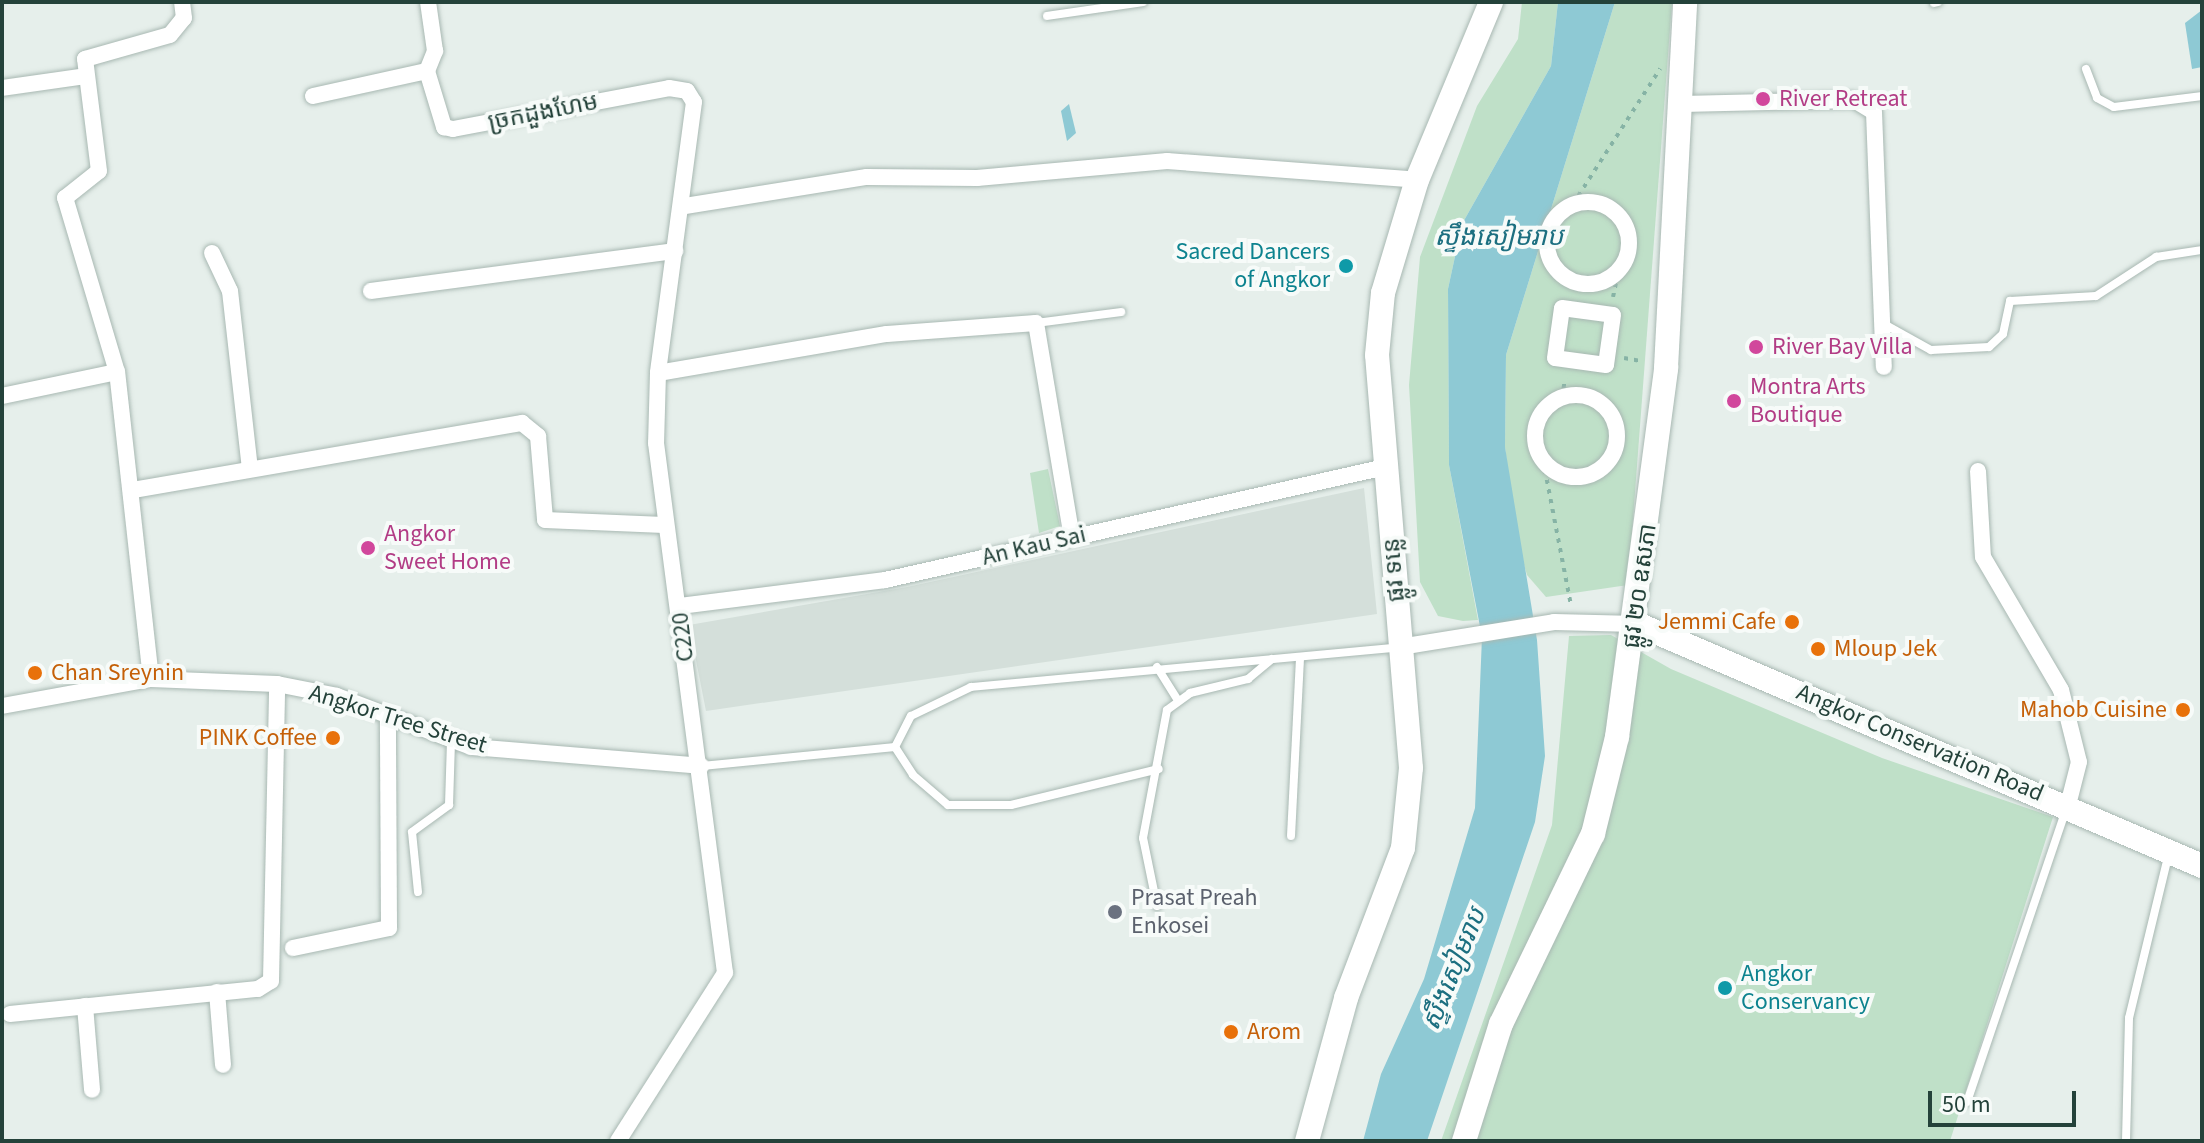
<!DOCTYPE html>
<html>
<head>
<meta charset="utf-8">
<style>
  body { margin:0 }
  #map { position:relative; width:2204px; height:1143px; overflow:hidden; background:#e6efeb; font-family:"Source Sans 3","Noto Sans Khmer",sans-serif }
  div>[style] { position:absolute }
  .built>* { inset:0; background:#d4dfda }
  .green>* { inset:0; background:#bfe0c8 }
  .water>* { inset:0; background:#8ec9d4 }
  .path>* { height:4px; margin-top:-2px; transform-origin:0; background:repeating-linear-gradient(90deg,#86b3a5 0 4px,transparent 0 10px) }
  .roads { filter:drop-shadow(0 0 2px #a8b8b2) drop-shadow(0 0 2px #a8b8b2) }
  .lane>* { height:8px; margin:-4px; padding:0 4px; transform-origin:4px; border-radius:4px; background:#fff }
  .street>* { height:16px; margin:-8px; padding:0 8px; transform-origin:8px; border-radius:8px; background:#fff }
  .street>.ring { margin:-8px; padding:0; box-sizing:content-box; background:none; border:16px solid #fff; border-radius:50% }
  .secondary>* { height:24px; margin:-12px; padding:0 12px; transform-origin:12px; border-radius:12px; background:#fff }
  .dots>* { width:22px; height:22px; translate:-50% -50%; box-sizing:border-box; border:4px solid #f7fbf9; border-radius:50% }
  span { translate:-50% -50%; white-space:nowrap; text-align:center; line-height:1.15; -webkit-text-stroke:8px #f7fbf9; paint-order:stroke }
  .hotel-label { font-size:24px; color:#b23c85 }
  .left { translate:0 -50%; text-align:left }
  .street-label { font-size:24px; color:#24423a }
  .culture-label { font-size:24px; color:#0d838f }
  .right { translate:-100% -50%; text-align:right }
  .food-label { font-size:24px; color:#c56008 }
  .worship-label { font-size:24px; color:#5b616d }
  .water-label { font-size:26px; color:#1c6f80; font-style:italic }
  .frame { position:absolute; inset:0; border:4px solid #24423a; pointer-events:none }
  .scale { position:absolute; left:1928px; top:1091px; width:148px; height:36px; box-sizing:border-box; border:4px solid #24423a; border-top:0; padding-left:10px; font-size:24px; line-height:28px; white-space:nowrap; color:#24423a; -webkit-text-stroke:6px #f7fbf9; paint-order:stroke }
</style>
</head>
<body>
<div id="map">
  <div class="built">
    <div style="clip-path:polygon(1364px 488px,1377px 614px,706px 711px,689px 625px,907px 587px)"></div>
  </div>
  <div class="green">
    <div style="clip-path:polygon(1522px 2px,1558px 2px,1551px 66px,1462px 224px,1448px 289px,1449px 465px,1478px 620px,1463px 621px,1438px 616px,1420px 582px,1409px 385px,1420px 257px,1477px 106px,1518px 39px)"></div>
    <div style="clip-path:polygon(1615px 2px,1672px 2px,1628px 585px,1546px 597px,1527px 575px,1517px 541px,1505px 447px,1506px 355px)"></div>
    <div style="clip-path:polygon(1048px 469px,1060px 526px,1039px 533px,1030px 473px)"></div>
    <div style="clip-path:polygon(1611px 635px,1671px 669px,1882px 758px,2053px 817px,1950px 1141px,1441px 1141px,1552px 825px,1569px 636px)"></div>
  </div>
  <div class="water">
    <div style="clip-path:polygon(1558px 2px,1615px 2px,1506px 355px,1505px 447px,1537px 640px,1545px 756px,1535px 822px,1427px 1141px,1363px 1141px,1381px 1074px,1424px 979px,1475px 808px,1482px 637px,1449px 465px,1448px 289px,1462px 224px,1551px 66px)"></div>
    <div style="clip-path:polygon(2202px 10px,2202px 67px,2192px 69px,2185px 23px)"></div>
    <div style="clip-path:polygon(1069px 104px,1076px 133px,1067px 141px,1061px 111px)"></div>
  </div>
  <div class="path">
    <div style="left:1573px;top:204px;width:161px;rotate:-57.2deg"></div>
    <div style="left:1613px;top:297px;width:30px;rotate:-78deg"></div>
    <div style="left:1624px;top:358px;width:17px;rotate:10deg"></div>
    <div style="left:1562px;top:398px;width:20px;rotate:-81deg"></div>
    <div style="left:1543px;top:460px;width:148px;rotate:79.1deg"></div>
  </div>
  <div class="roads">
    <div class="lane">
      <div style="left:1934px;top:3px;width:4px;rotate:-14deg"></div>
      <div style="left:1047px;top:16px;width:97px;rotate:-8.3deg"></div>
      <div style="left:2086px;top:69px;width:31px;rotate:69deg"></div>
      <div style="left:2097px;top:98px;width:19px;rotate:28deg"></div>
      <div style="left:2114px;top:107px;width:89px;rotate:-7.1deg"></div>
      <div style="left:1036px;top:323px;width:86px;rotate:-7.4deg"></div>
      <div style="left:1884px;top:324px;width:54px;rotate:29deg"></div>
      <div style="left:1931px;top:350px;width:58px;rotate:-3deg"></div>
      <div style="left:1989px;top:347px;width:19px;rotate:-43deg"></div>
      <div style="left:2003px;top:334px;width:34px;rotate:-78deg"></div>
      <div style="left:2010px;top:301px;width:86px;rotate:-3.3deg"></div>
      <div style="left:2096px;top:296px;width:72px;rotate:-33deg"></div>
      <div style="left:2156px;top:257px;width:47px;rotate:-8.7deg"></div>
      <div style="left:1157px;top:667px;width:38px;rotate:58deg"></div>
      <div style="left:895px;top:747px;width:33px;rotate:57deg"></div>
      <div style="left:913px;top:775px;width:46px;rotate:40.6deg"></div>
      <div style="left:948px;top:805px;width:63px"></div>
      <div style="left:1011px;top:805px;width:152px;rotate:-13.7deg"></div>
      <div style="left:702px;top:766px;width:194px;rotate:-5.6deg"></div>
      <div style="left:895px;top:747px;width:35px;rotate:-63deg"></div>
      <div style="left:911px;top:716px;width:67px;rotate:-25.8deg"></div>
      <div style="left:971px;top:687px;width:430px;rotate:-5.3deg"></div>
      <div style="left:1291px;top:836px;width:176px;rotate:-87.1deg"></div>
      <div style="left:418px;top:892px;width:60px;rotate:-95.7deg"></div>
      <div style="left:412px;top:832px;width:46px;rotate:-36.1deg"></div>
      <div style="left:449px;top:805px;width:64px;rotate:-88.2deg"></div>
      <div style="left:1157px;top:906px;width:69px;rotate:-101.6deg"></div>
      <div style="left:1143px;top:838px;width:130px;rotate:-79.4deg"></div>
      <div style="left:1167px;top:710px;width:29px;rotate:-36deg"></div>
      <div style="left:1190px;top:693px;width:60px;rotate:-13.6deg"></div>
      <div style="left:1248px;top:679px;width:31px;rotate:-40deg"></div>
      <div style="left:1967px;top:1102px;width:308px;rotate:-71.3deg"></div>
      <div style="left:2126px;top:1141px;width:123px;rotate:-88.6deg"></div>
      <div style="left:2129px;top:1018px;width:170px;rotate:-76.4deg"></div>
    </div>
    <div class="street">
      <div style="left:427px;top:71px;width:59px;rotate:73.1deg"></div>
      <div style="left:444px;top:127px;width:9px;rotate:13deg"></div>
      <div style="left:453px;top:129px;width:220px;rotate:-10.7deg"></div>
      <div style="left:669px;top:88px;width:18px;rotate:9deg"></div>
      <div style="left:687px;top:91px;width:13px;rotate:58deg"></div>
      <div style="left:694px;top:102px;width:273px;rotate:97.6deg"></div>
      <div style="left:658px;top:373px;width:70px;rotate:91.6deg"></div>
      <div style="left:656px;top:443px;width:534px;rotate:82.58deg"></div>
      <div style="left:725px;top:973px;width:199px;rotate:122.5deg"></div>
      <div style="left:2px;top:88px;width:85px;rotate:-8.1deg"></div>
      <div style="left:313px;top:96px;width:117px;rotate:-12.4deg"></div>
      <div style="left:427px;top:71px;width:22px;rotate:-68deg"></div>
      <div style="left:435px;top:51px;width:49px;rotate:-98.1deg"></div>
      <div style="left:1682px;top:104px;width:172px;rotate:-1.3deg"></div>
      <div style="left:1854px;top:100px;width:23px;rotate:31deg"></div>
      <div style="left:1874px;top:112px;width:255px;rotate:87.8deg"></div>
      <div class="ring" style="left:1547px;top:202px;width:66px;height:66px"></div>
      <div style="left:685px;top:206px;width:184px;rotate:-9.1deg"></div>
      <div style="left:867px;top:177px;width:110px;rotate:0.5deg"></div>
      <div style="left:977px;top:178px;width:191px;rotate:-5.1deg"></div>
      <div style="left:1167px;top:161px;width:251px;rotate:4.3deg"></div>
      <div style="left:212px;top:253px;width:42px;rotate:64.7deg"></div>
      <div style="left:230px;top:291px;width:178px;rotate:83.6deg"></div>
      <div style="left:371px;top:291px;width:307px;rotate:-7.5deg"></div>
      <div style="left:1562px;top:308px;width:51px;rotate:7.8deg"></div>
      <div style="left:1613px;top:315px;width:50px;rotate:98deg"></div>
      <div style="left:1606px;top:365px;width:51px;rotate:-172.2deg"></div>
      <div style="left:1555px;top:358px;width:50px;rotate:-82deg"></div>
      <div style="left:658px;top:373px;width:232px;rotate:-9.7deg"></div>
      <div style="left:887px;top:334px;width:149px;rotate:-4.2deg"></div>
      <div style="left:1036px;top:323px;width:217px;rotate:80.5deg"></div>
      <div class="ring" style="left:1535px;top:395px;width:66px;height:66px"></div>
      <div style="left:2px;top:396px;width:117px;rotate:-11.8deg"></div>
      <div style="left:1978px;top:471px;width:86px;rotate:86.7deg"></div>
      <div style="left:1983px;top:557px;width:154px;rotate:59.6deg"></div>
      <div style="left:2061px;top:690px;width:74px;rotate:76deg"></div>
      <div style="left:2079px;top:762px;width:44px;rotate:104.3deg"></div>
      <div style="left:133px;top:490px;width:395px;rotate:-9.8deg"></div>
      <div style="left:522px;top:423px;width:21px;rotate:39deg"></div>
      <div style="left:538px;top:436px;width:84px;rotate:85.2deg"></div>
      <div style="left:545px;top:520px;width:119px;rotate:2.4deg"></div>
      <div style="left:680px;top:606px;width:207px;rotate:-7.2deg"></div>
      <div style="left:885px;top:580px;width:513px;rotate:-12.73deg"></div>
      <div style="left:1400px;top:647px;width:156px;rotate:-9.2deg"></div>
      <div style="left:1554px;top:622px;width:83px;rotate:1.4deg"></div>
      <div style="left:151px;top:679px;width:309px;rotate:-96.3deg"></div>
      <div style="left:117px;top:372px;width:182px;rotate:-106.6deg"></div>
      <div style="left:65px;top:198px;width:43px;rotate:-38.5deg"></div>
      <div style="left:99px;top:171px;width:113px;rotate:-97.1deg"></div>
      <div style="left:85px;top:59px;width:88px;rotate:-15.8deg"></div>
      <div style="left:170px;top:35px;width:22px;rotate:-51deg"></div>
      <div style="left:184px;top:18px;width:16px;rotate:-97deg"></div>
      <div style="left:2px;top:706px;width:151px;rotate:-10.3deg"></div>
      <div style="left:151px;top:679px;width:126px;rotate:2.3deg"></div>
      <div style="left:277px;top:684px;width:61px;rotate:11.3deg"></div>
      <div style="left:337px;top:696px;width:143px;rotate:20.8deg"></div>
      <div style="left:471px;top:747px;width:231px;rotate:4.7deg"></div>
      <div style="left:293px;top:948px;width:98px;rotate:-11.8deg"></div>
      <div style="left:389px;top:928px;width:211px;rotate:-90.3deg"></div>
      <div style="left:217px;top:992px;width:73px;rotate:85.3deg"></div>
      <div style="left:85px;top:1006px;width:84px;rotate:85.2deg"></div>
      <div style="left:10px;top:1014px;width:249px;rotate:-5.8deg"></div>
      <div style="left:258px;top:989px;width:15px;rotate:-32deg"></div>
      <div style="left:271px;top:981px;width:297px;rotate:-88.8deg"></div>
    </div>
    <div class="secondary">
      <div style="left:1637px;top:624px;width:615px;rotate:23.19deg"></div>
      <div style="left:1307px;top:1141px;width:148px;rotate:-74.7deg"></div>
      <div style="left:1346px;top:998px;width:160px;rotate:-69.2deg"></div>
      <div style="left:1403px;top:848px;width:80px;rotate:-84.3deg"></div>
      <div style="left:1411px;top:768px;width:414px;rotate:-94.7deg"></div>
      <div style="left:1377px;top:355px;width:62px;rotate:-84.5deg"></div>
      <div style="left:1383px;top:293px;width:118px;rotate:-73.3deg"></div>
      <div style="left:1417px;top:180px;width:193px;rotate:-67.4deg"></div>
      <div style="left:1464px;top:1141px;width:123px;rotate:-72.5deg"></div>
      <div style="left:1501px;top:1024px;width:211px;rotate:-64.2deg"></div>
      <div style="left:1593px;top:834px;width:100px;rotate:-76.1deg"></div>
      <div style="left:1617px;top:737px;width:372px;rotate:-82.4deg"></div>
      <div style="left:1666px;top:368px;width:366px;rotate:-87deg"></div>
    </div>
  </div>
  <div class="dots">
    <div style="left:1763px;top:99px;background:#d1479c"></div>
    <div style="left:1346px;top:266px;background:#0f9aa8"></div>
    <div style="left:1756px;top:347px;background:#d1479c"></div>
    <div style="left:1734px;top:401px;background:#d1479c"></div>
    <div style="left:368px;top:548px;background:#d1479c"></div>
    <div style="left:1792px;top:622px;background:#e8710a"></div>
    <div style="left:1818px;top:649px;background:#e8710a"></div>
    <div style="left:35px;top:673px;background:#e8710a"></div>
    <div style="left:2183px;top:710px;background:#e8710a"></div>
    <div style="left:333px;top:738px;background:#e8710a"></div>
    <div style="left:1115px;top:912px;background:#6b7280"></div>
    <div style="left:1725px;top:988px;background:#0f9aa8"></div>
    <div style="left:1231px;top:1032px;background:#e8710a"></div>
  </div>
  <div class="hotel-label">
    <span class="left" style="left:1779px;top:99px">River Retreat</span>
    <span class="left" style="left:1772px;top:347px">River Bay Villa</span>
    <span class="left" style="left:1750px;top:401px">Montra Arts<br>Boutique</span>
    <span class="left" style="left:384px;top:548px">Angkor<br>Sweet Home</span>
  </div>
  <div class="street-label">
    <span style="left:543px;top:112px;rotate:-11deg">ច្រកដួងហែម</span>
    <span style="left:1034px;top:546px;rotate:-13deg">An Kau Sai</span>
    <span style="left:1394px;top:570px;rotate:-95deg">ផ្លូវ ទន្លេ</span>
    <span style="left:1640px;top:586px;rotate:-82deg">ផ្លូវ ២០ ឧសភា</span>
    <span style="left:683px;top:637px;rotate:-97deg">C220</span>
    <span style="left:398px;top:719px;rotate:17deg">Angkor Tree Street</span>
    <span style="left:1920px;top:743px;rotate:23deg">Angkor Conservation Road</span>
  </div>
  <div class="culture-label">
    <span class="right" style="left:1330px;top:266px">Sacred Dancers<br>of Angkor</span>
    <span class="left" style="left:1741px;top:988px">Angkor<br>Conservancy</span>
  </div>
  <div class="food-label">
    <span class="right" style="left:1776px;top:622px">Jemmi Cafe</span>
    <span class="left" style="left:1834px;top:649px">Mloup Jek</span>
    <span class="left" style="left:51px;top:673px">Chan Sreynin</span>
    <span class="right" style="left:2167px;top:710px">Mahob Cuisine</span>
    <span class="right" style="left:317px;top:738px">PINK Coffee</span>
    <span class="left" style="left:1247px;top:1032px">Arom</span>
  </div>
  <div class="worship-label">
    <span class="left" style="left:1131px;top:912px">Prasat Preah<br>Enkosei</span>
  </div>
  <div class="water-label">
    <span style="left:1499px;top:237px">ស្ទឹងសៀមរាប</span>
    <span style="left:1454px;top:969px;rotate:-68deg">ស្ទឹងសៀមរាប</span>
  </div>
  <div class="frame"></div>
  <div class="scale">50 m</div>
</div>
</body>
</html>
